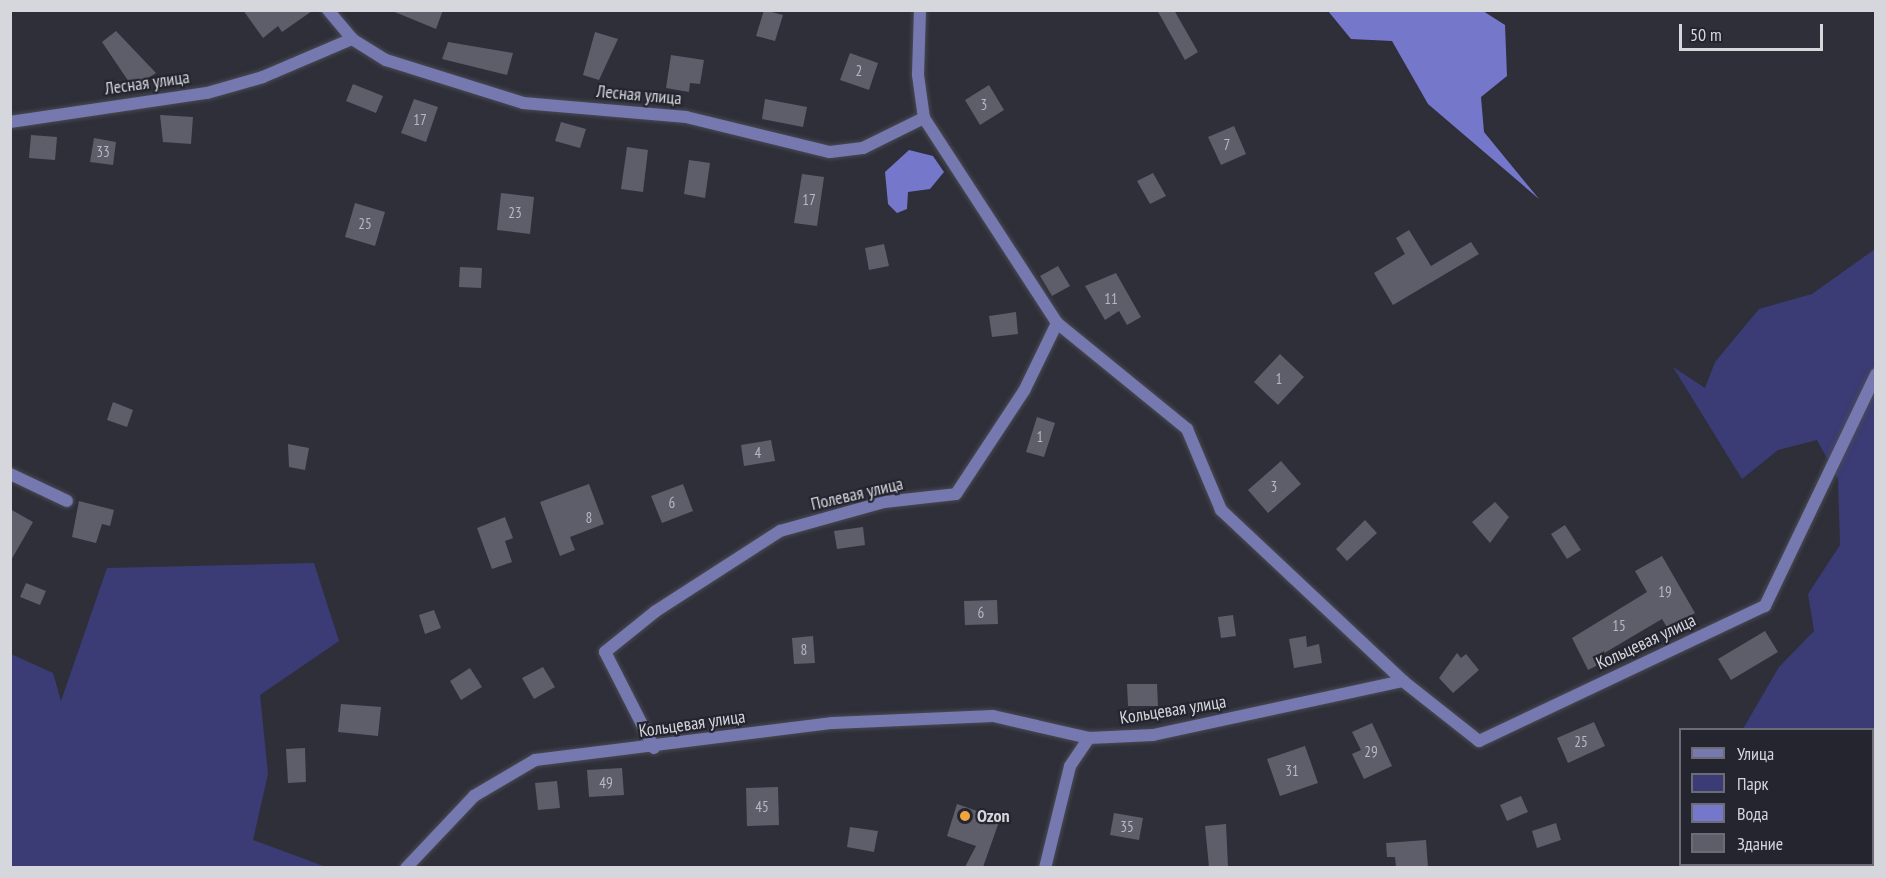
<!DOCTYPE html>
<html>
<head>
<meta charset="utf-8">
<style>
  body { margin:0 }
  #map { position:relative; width:1886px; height:878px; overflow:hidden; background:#2e2f39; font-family:"PT Sans Narrow",sans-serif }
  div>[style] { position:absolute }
  .green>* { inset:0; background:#3b3b75 }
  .water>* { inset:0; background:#7577ca }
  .building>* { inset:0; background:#5d5e6a }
  .roads { filter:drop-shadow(0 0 2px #494a53) drop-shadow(0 0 2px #494a53) }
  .minor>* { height:12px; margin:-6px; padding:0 6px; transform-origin:6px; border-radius:6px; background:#7679af }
  .dots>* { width:16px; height:16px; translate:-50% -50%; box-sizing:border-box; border:3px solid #24252f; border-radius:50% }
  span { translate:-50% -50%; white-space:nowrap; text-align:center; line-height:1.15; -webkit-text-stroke:4.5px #24252f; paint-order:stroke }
  .number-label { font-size:15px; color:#b8b8c0 }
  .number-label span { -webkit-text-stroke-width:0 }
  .street-label { font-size:18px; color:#d6d6dd }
  .poi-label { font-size:18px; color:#d6d6dd; font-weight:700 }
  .left { translate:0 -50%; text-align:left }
  .frame { position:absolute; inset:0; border:12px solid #d6d6dd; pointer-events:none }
  .legend { position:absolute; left:1679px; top:728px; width:195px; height:138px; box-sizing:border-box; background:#24252f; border:2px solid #6b6c75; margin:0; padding:8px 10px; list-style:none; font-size:18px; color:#d6d6dd }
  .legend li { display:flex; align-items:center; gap:12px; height:30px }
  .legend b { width:30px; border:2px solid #6b6c75 }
  .scale { position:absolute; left:1679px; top:24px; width:144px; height:27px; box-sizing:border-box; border:3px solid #d6d6dd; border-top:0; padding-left:8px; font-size:18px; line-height:21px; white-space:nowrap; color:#d6d6dd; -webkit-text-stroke:4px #24252f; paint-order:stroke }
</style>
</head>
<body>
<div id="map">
  <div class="green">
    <div style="clip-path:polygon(1875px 249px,1876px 729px,1743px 729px,1779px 667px,1814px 631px,1808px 594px,1840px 545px,1838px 479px,1817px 440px,1778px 450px,1742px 479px,1673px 367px,1705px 388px,1715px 362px,1759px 309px,1812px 294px)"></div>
    <div style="clip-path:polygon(314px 563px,339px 641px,260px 695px,268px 774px,253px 840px,326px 867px,11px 867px,11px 654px,53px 673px,61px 701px,107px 568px)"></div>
    <div style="clip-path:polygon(1875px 778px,1875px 867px,1703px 867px,1872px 864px)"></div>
  </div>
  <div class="water">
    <div style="clip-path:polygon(1328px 11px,1483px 11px,1505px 25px,1507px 76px,1481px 97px,1484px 132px,1539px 199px,1428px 104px,1392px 41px,1351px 39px)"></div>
    <div style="clip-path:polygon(909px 150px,933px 156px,944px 172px,930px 189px,908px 192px,907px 209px,897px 213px,888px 204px,885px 172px)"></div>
  </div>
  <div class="building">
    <div style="clip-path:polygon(243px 10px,273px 11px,312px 11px,282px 32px,278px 26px,263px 38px)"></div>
    <div style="clip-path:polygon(390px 10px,443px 10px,436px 29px)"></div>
    <div style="clip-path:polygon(764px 10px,783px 15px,775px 41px,756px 36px)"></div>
    <div style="clip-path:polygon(1157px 10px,1174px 10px,1198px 52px,1185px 60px)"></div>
    <div style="clip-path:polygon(116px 31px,156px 73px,133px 88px,102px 42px)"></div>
    <div style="clip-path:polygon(595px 32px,618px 39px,599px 80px,583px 75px)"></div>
    <div style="clip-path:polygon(448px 42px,513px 53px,507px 75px,442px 59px)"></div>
    <div style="clip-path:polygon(850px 53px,878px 63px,869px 90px,840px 80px)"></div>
    <div style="clip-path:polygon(671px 55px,704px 60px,700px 84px,690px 83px,689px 92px,666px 88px)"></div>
    <div style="clip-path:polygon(353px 84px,383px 96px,376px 113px,346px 101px)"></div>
    <div style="clip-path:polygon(989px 85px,1004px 110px,980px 125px,965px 100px)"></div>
    <div style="clip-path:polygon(414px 99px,438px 107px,426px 142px,401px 133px)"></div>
    <div style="clip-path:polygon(765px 99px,807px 107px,803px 127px,762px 119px)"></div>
    <div style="clip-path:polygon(160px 115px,193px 117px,191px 144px,163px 142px)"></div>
    <div style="clip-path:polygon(561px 122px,586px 129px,580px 148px,555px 141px)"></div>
    <div style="clip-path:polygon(1234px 126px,1246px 154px,1221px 165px,1208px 137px)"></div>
    <div style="clip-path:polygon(31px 135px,57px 137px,55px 160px,29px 158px)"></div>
    <div style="clip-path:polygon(94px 138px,116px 142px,113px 165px,90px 162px)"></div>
    <div style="clip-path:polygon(627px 147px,648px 150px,643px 192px,621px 189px)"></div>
    <div style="clip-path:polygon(689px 160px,710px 163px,705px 198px,684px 194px)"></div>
    <div style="clip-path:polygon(1153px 173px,1166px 196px,1150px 204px,1137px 181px)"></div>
    <div style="clip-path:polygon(802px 174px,824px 177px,817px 226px,794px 223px)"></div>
    <div style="clip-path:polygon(501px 193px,534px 197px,530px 234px,497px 230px)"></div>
    <div style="clip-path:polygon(355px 203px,385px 212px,375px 246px,345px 237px)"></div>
    <div style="clip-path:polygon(1409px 230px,1431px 266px,1471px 242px,1479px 254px,1393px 305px,1374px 273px,1405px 254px,1396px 238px)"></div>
    <div style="clip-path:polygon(884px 244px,889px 266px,869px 270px,865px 248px)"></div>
    <div style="clip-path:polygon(1058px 266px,1070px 286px,1052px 296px,1040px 276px)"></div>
    <div style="clip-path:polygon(460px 267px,482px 268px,481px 288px,459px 287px)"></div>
    <div style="clip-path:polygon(1116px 273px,1141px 317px,1127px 325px,1119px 311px,1105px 320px,1085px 286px)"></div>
    <div style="clip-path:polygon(1016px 312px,1018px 334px,992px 337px,989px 316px)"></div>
    <div style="clip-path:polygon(1280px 354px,1304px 377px,1278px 405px,1254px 382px)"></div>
    <div style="clip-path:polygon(113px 402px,133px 410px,127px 427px,107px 420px)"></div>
    <div style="clip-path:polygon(1037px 417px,1055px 423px,1044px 457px,1026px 452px)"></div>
    <div style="clip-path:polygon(771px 440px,775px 461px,744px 466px,741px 445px)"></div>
    <div style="clip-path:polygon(288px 444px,309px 448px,305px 470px,289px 467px)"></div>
    <div style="clip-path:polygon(1281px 461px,1301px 484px,1268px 513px,1248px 490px)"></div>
    <div style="clip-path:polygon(589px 484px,604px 524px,570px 537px,575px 550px,560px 556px,540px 502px)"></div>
    <div style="clip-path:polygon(683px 484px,693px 511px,662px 523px,651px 496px)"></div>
    <div style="clip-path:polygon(79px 501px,114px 510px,110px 526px,102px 524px,96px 543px,72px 537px)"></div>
    <div style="clip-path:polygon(1495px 502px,1509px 517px,1490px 543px,1472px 522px)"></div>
    <div style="clip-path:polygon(10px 509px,33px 522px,10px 562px)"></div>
    <div style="clip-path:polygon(505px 517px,513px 538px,505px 541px,512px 562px,492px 569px,477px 528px)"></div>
    <div style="clip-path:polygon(1365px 520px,1377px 533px,1347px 561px,1336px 549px)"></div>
    <div style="clip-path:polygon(1565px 525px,1581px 550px,1567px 559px,1551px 534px)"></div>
    <div style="clip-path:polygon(863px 527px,865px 545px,837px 549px,834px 531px)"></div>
    <div style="clip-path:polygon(1662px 556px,1695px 613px,1668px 629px,1662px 619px,1601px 655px,1604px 662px,1588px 670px,1572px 638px,1647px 592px,1635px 571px)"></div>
    <div style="clip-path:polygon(26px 583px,46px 591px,40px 605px,20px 597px)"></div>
    <div style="clip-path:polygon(997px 600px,998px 624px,965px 625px,964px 601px)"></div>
    <div style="clip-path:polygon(434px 610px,441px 628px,425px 634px,419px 615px)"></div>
    <div style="clip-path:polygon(1233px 615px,1236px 636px,1221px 638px,1218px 617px)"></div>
    <div style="clip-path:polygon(1765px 631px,1778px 652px,1731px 680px,1718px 659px)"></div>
    <div style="clip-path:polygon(813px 636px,815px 663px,794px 664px,792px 638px)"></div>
    <div style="clip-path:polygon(1306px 636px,1307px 647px,1319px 644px,1322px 663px,1294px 668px,1289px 639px)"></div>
    <div style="clip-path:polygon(1457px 653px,1461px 658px,1466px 654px,1479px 670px,1453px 693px,1439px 678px)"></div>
    <div style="clip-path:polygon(543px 667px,555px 687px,534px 699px,522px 678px)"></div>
    <div style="clip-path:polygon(470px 668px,482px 687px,461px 700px,450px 681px)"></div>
    <div style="clip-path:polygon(1127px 684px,1157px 684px,1158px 706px,1128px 706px)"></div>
    <div style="clip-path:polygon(341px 704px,381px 707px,378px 736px,338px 732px)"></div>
    <div style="clip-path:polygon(1594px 722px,1605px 746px,1568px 763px,1557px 738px)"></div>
    <div style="clip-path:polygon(1372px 723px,1392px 766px,1364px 779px,1352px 754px,1361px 750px,1352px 732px)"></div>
    <div style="clip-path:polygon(1305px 746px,1318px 783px,1280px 796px,1267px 759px)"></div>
    <div style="clip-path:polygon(305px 748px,306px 782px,288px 783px,286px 749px)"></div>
    <div style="clip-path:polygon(622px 768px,624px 795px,589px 797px,587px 770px)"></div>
    <div style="clip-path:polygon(557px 781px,560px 808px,538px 810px,535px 783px)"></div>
    <div style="clip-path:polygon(778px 787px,779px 825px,747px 826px,746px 788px)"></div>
    <div style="clip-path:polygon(1521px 796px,1528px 812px,1507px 821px,1500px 805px)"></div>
    <div style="clip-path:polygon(957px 804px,1000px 819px,983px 867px,965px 867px,976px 846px,947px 836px)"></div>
    <div style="clip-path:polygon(1114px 813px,1143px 818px,1139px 840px,1110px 835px)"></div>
    <div style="clip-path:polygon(1556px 823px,1561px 840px,1537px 848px,1532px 831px)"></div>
    <div style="clip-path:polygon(1226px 824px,1228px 867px,1209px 867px,1205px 826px)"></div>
    <div style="clip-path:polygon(850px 827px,878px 831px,874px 852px,847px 847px)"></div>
    <div style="clip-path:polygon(1426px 840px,1428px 867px,1396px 867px,1395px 857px,1387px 857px,1386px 843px)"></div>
  </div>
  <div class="roads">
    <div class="minor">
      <div style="left:328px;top:10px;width:38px;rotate:50deg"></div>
      <div style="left:352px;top:39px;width:40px;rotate:32deg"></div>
      <div style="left:386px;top:60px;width:144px;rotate:17.4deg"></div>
      <div style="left:523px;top:103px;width:164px;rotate:4.9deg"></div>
      <div style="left:686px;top:117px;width:148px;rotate:13.7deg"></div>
      <div style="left:830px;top:152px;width:33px;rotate:-7deg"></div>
      <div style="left:863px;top:148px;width:68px;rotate:-26.2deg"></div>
      <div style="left:920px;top:10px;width:65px;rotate:91.8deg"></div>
      <div style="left:918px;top:75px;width:43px;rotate:82.1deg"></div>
      <div style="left:924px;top:118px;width:244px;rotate:57deg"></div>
      <div style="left:1057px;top:323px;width:168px;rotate:39.2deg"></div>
      <div style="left:1187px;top:429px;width:88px;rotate:67.2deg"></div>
      <div style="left:1221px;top:510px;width:250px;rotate:43.2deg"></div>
      <div style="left:10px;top:122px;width:199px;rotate:-8.4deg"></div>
      <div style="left:207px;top:93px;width:58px;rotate:-15.9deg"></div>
      <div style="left:263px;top:77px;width:97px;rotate:-23.1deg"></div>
      <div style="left:10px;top:474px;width:63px;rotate:25.3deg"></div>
      <div style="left:654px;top:748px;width:108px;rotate:-117deg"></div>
      <div style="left:605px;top:652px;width:65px;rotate:-38.8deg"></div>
      <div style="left:656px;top:611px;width:148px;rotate:-32.8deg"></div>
      <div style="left:780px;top:531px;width:108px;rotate:-15.6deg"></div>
      <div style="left:884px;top:502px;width:72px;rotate:-6.3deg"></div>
      <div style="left:956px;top:494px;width:123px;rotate:-56.6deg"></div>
      <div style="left:1024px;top:391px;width:76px;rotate:-64.1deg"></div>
      <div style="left:406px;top:868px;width:99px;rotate:-46.6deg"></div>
      <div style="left:474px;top:796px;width:71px;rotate:-30.5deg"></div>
      <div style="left:535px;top:760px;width:300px;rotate:-7.1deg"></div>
      <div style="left:833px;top:723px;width:160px;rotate:-2.5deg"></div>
      <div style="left:993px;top:716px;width:98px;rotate:12.9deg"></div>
      <div style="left:1089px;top:738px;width:64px;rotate:-2.7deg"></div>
      <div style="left:1153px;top:735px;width:256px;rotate:-12.2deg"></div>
      <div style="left:1403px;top:681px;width:97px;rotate:38.3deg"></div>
      <div style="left:1479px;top:741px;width:316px;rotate:-25.3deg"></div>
      <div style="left:1765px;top:606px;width:257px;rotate:-64.4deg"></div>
      <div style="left:1045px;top:868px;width:105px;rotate:-76.2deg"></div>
      <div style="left:1070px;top:766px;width:34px;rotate:-56deg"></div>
    </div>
  </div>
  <div class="dots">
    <div style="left:965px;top:816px;background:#f0a63f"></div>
  </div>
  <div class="number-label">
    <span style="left:859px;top:71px">2</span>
    <span style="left:984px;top:105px">3</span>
    <span style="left:420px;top:120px">17</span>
    <span style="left:1227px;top:145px">7</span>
    <span style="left:103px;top:152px">33</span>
    <span style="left:809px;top:200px">17</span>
    <span style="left:515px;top:213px">23</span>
    <span style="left:365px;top:224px">25</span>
    <span style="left:1111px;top:299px">11</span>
    <span style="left:1279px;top:379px">1</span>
    <span style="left:1040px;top:437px">1</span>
    <span style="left:758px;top:453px">4</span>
    <span style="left:1274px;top:487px">3</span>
    <span style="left:672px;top:503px">6</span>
    <span style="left:589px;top:518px">8</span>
    <span style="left:1665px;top:592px">19</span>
    <span style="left:981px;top:613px">6</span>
    <span style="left:1619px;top:626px">15</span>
    <span style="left:804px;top:650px">8</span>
    <span style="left:1581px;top:742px">25</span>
    <span style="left:1371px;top:752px">29</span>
    <span style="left:1292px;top:771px">31</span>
    <span style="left:606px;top:783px">49</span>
    <span style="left:762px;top:807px">45</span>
    <span style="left:1127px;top:827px">35</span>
  </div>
  <div class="street-label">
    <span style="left:147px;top:83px;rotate:-8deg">Лесная улица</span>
    <span style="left:639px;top:95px;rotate:5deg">Лесная улица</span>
    <span style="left:857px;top:494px;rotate:-13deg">Полевая улица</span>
    <span style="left:1646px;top:642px;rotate:-25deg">Кольцевая улица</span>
    <span style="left:1173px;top:710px;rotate:-9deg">Кольцевая улица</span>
    <span style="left:692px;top:724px;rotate:-8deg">Кольцевая улица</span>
  </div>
  <div class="poi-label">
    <span class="left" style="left:977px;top:816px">Ozon</span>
  </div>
  <div class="frame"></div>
  <ul class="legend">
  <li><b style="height:8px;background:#7679af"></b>Улица</li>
  <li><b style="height:16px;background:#3b3b75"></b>Парк</li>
  <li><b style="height:16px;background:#7577ca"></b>Вода</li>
  <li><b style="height:16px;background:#5d5e6a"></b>Здание</li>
  </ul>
  <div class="scale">50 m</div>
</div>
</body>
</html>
